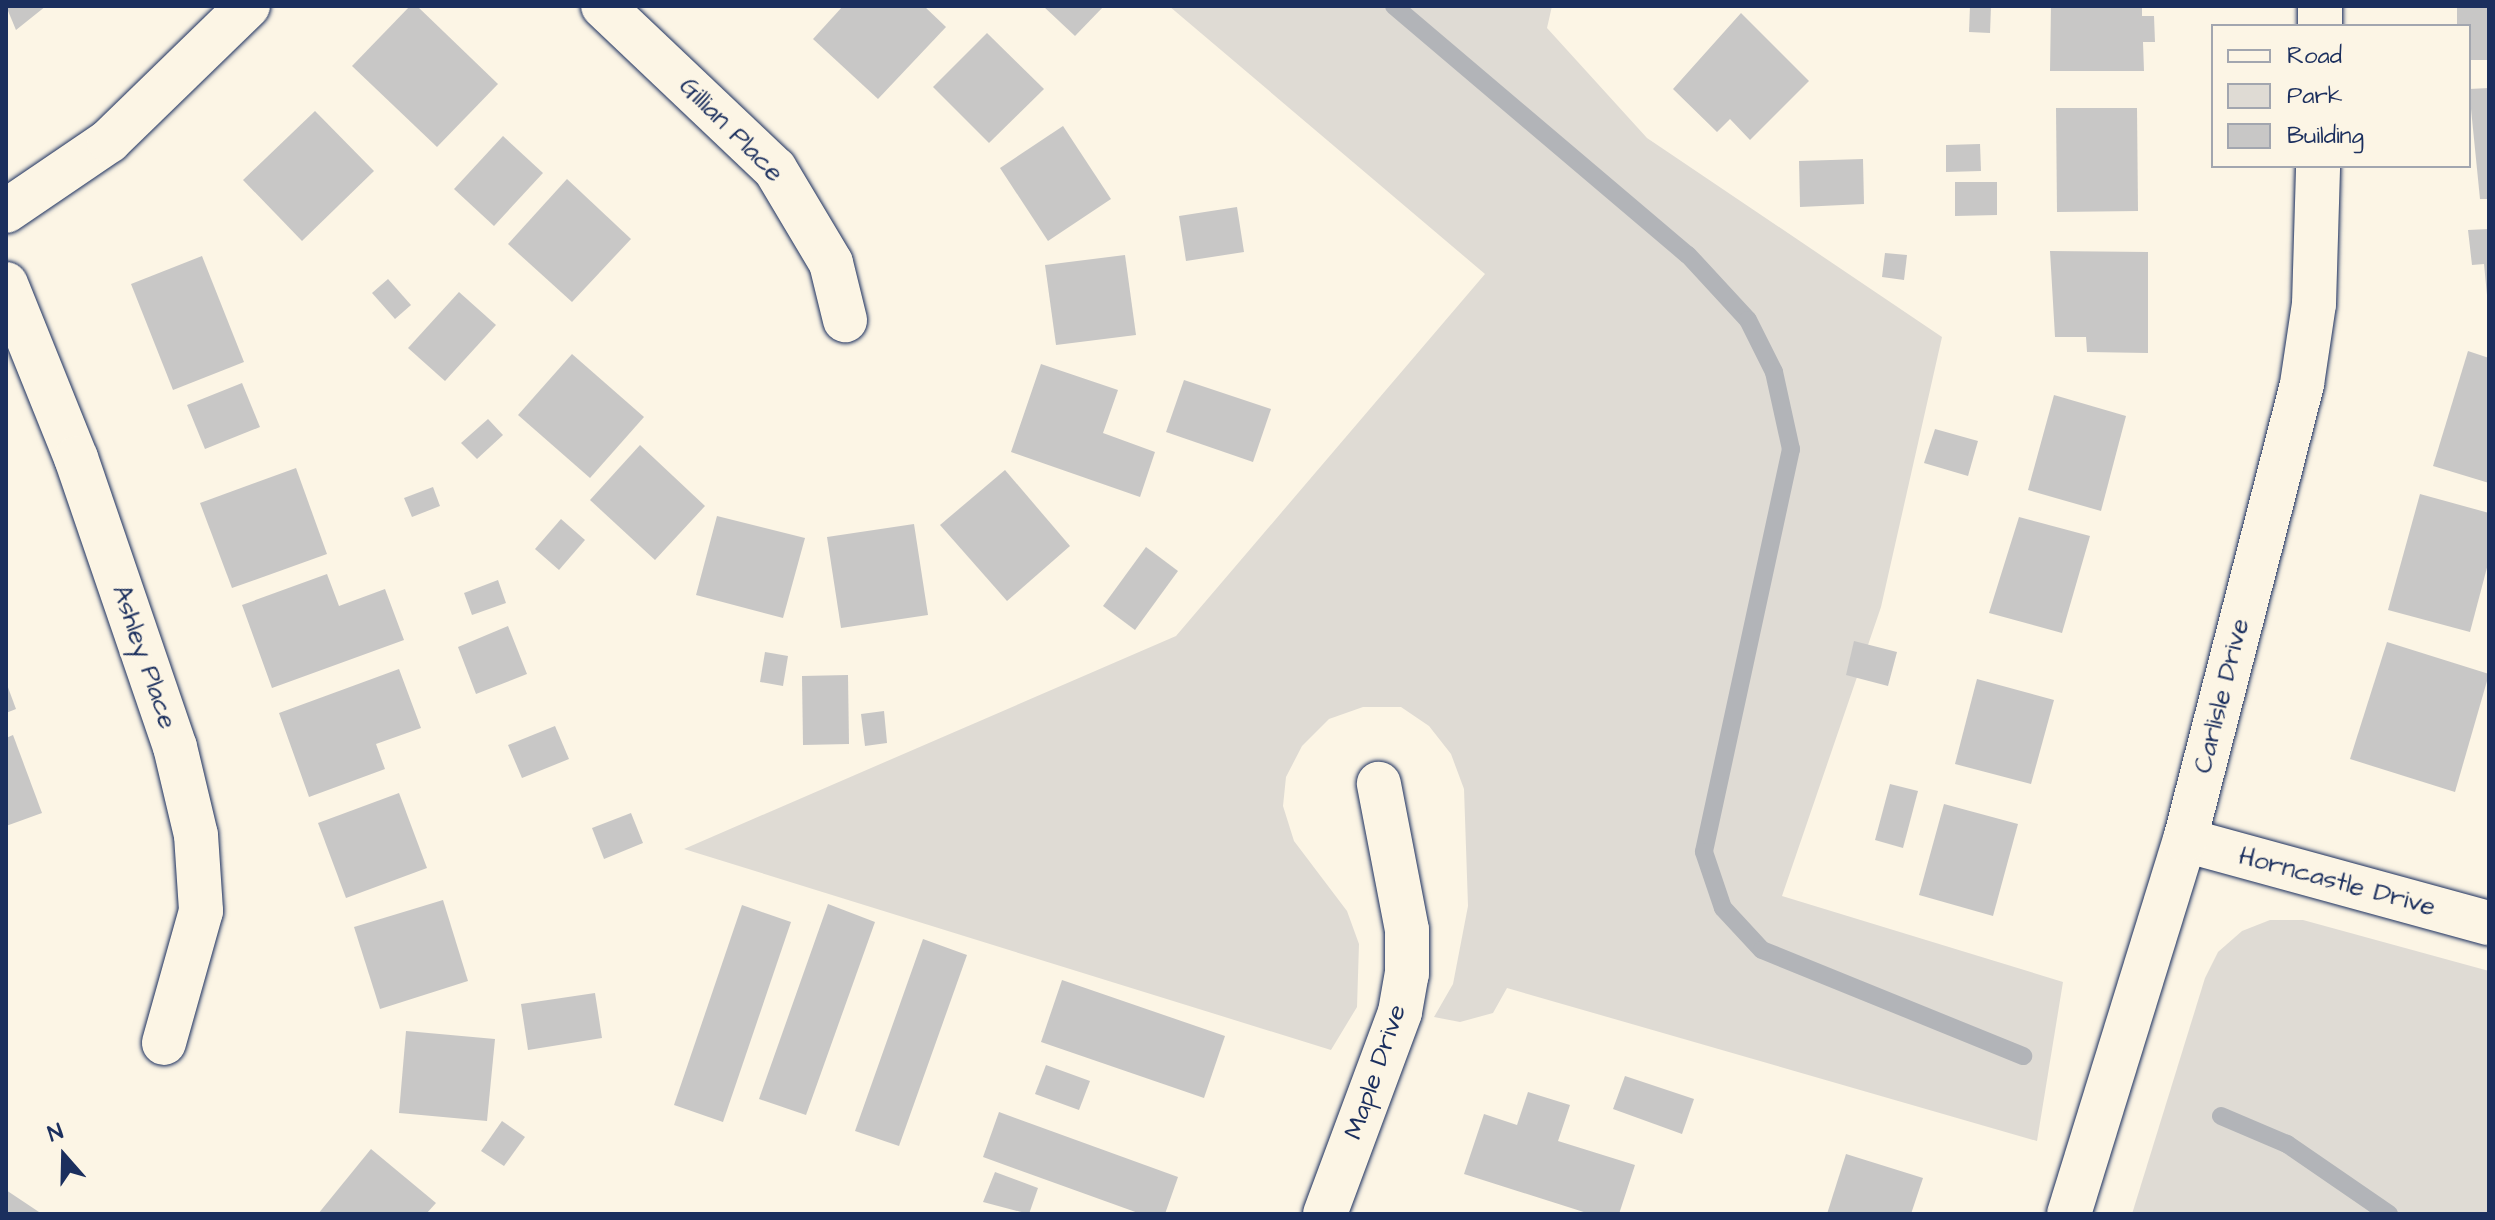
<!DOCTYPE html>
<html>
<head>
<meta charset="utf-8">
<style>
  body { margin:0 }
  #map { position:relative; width:2495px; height:1220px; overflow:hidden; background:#fcf5e5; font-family:"Architects Daughter",sans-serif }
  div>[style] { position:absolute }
  .green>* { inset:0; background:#dfdbd4 }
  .stream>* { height:18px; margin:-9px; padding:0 9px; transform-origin:9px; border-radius:9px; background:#b2b4b8 }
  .building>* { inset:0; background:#c8c7c6 }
  .roads { filter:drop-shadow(0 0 2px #1b2f5e) drop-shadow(0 0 2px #1b2f5e) }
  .minor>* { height:44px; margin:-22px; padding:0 22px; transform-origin:22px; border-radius:22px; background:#fcf5e5 }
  span { translate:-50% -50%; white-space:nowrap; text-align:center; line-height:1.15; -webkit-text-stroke:6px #fcf5e5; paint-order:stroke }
  .street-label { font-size:26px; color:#1b2f5e }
  .frame { position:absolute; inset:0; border:8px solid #1b2f5e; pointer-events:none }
  .legend { position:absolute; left:2211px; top:24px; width:260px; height:144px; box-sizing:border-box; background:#fcf5e5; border:2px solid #a2a6af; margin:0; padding:10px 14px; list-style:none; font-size:24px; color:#1b2f5e }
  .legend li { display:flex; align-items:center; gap:16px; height:40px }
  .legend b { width:40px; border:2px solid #a2a6af }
  .north { position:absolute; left:24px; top:1116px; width:80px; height:80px; -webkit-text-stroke:6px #fcf5e5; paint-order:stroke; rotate:340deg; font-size:22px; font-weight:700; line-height:32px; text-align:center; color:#1b2f5e }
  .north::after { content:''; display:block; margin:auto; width:28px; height:36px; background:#1b2f5e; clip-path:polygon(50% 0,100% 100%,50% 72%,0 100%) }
</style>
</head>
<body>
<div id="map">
  <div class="green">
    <div style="clip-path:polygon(1169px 6px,1552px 6px,1547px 28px,1647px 138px,1942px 337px,1881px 607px,1782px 896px,2063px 982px,2037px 1141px,1507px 988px,1493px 1013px,1460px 1022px,1434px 1017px,1453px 984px,1468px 906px,1464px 789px,1451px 754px,1429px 726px,1401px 707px,1363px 707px,1329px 719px,1302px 746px,1286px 777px,1283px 806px,1294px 841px,1347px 911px,1359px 944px,1357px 1007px,1331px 1050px,684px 849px,1176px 636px,1485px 274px)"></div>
    <div style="clip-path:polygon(2270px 920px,2303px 920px,2489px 971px,2489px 1214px,2132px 1214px,2205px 978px,2218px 952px,2242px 931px)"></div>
  </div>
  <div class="stream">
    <div style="left:1394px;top:6px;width:385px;rotate:40.3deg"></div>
    <div style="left:1688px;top:255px;width:88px;rotate:47.3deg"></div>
    <div style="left:1748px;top:320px;width:58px;rotate:63.4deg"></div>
    <div style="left:1774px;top:372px;width:79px;rotate:77.6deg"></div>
    <div style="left:1791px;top:449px;width:412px;rotate:102.2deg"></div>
    <div style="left:1704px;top:852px;width:59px;rotate:71.3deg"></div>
    <div style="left:1723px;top:908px;width:57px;rotate:47.1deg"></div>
    <div style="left:1762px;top:950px;width:282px;rotate:22.1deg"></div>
    <div style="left:2221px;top:1116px;width:72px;rotate:23deg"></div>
    <div style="left:2287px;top:1144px;width:124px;rotate:34.5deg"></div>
  </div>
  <div class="building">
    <div style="clip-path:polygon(6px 6px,46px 6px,16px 30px)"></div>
    <div style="clip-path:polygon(410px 6px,417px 6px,498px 84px,437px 147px,352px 66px)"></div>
    <div style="clip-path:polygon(843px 6px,924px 6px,946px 27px,878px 99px,813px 39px)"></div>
    <div style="clip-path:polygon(1043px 6px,1104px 6px,1075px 36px)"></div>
    <div style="clip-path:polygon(1970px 6px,1991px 6px,1990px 33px,1969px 32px)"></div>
    <div style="clip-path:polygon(2051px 6px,2142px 6px,2142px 16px,2154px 16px,2155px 42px,2143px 42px,2144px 71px,2050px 71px)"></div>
    <div style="clip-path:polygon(2457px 6px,2489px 6px,2489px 60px,2469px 60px,2469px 26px,2457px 26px)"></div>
    <div style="clip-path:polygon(1741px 13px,1809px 81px,1750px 140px,1730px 119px,1717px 132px,1673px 89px)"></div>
    <div style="clip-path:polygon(987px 33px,1044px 89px,989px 143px,933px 87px)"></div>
    <div style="clip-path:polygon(2489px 88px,2489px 199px,2480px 199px,2469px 89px)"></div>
    <div style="clip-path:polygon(2056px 108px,2137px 108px,2138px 211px,2057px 212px)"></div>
    <div style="clip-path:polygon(315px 111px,374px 171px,302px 241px,243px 180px)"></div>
    <div style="clip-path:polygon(1063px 126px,1111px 199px,1048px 241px,1000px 168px)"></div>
    <div style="clip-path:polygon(503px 136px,543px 173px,494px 226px,454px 189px)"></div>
    <div style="clip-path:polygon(1980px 144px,1981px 171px,1946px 172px,1946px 145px)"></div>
    <div style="clip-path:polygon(1863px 159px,1864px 204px,1800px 207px,1799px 161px)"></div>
    <div style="clip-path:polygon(567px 179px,631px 239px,572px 302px,508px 244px)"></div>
    <div style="clip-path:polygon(1955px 182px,1997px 182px,1997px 215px,1955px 216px)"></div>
    <div style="clip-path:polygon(1237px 207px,1244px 252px,1186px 261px,1179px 216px)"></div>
    <div style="clip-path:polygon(2489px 229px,2489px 295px,2487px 295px,2484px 264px,2472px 265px,2468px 230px)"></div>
    <div style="clip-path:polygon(2050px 251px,2148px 252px,2148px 353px,2087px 352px,2086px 337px,2055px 337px)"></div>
    <div style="clip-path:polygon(1885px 253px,1907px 255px,1904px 280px,1882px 277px)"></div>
    <div style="clip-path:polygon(1125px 255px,1136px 335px,1056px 345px,1045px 265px)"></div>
    <div style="clip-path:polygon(202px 256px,244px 362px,173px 390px,131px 284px)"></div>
    <div style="clip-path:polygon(388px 279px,411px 305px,395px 319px,372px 293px)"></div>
    <div style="clip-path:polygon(459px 292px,496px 325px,445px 381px,408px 348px)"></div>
    <div style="clip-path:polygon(2468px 351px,2489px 358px,2489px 483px,2433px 466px)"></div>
    <div style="clip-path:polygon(572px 354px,644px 417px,590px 478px,518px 415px)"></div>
    <div style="clip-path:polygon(1041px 364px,1118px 390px,1103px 433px,1155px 452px,1140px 497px,1011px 452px)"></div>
    <div style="clip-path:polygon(1184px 380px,1271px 409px,1253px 462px,1166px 432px)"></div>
    <div style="clip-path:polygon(242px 383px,260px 427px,205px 449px,187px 405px)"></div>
    <div style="clip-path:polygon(2054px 395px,2126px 416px,2101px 511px,2028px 490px)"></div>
    <div style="clip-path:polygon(488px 419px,503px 435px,477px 459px,461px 443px)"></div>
    <div style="clip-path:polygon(1935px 429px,1978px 441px,1968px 476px,1924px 463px)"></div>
    <div style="clip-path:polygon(640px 445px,705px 506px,655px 560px,590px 500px)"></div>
    <div style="clip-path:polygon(296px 468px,327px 554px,232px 588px,200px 503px)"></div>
    <div style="clip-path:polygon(1005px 470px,1070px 546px,1007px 601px,940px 525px)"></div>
    <div style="clip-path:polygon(433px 487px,440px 506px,412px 517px,404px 498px)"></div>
    <div style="clip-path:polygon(2420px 494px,2489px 513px,2489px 560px,2470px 632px,2388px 610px)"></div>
    <div style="clip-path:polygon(717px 516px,805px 538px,783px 618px,696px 595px)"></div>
    <div style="clip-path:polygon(2019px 517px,2090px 536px,2062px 633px,1989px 613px)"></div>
    <div style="clip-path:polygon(561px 519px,585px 540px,559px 570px,535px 549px)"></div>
    <div style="clip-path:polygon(914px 524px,928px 615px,841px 628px,827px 537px)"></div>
    <div style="clip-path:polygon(1146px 547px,1178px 571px,1135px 630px,1103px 606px)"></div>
    <div style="clip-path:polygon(327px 574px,339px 606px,385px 589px,404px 640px,272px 688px,242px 605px)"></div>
    <div style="clip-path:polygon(498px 580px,506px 603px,472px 615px,464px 593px)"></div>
    <div style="clip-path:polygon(508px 626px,527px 674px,476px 694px,458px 647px)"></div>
    <div style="clip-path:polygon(1854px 641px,1897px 652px,1888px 686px,1846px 675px)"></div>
    <div style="clip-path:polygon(2387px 642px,2489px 674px,2455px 792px,2350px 759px)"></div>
    <div style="clip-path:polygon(765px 652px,788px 656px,783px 686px,760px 682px)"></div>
    <div style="clip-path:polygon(399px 669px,421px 728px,376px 744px,385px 769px,309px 797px,279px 713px)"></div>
    <div style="clip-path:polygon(848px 675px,849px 744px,803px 745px,802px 676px)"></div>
    <div style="clip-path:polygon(1977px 679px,2054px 700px,2031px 784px,1955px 764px)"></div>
    <div style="clip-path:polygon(6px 682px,16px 709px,6px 713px)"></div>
    <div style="clip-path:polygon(884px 711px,887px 743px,865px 746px,861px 714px)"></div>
    <div style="clip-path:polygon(555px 726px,569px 759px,522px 778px,508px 745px)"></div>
    <div style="clip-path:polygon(13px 735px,42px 813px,6px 826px,6px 738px)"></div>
    <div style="clip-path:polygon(1890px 784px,1918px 791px,1903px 848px,1875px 840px)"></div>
    <div style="clip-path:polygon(399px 793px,427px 868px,346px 898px,318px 823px)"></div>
    <div style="clip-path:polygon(1944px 804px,2018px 824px,1993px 916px,1919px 895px)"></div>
    <div style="clip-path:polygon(631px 813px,643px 843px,604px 859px,592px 828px)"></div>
    <div style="clip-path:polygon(443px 900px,468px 981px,380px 1009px,354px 927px)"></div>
    <div style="clip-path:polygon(828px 904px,875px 922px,806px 1115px,759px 1099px)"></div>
    <div style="clip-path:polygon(742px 905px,791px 922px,723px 1122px,674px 1105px)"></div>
    <div style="clip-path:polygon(923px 939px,967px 955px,899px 1146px,855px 1131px)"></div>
    <div style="clip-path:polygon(1062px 980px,1225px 1036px,1204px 1098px,1041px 1042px)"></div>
    <div style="clip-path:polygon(595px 993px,602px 1038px,528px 1050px,521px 1004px)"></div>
    <div style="clip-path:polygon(406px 1031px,495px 1039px,487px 1121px,399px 1113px)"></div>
    <div style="clip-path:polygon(1046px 1065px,1090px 1081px,1079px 1110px,1035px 1094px)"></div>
    <div style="clip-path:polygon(1625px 1076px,1694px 1099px,1682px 1134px,1613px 1109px)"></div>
    <div style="clip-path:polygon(1528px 1092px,1570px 1105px,1558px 1141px,1635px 1165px,1619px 1214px,1590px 1214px,1464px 1174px,1484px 1114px,1517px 1125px)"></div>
    <div style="clip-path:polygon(999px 1112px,1178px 1177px,1165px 1214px,1141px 1214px,983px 1157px)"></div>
    <div style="clip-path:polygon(502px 1121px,525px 1137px,504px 1166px,481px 1151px)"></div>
    <div style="clip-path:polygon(371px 1149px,436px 1203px,426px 1214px,318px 1214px)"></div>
    <div style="clip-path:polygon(1846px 1154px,1923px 1178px,1911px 1214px,1827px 1214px)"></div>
    <div style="clip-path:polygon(995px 1172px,1038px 1188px,1029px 1214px,983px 1202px)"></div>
    <div style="clip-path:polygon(6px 1190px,42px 1214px,6px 1214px)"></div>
  </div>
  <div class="roads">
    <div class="minor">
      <div style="left:603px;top:6px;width:237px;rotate:43.5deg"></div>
      <div style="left:775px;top:169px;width:109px;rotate:59.2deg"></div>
      <div style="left:831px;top:263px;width:59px;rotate:76.2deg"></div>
      <div style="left:2320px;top:6px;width:20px;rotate:90deg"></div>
      <div style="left:6px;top:211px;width:125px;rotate:-34.2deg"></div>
      <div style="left:109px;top:141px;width:194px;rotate:-44.2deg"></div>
      <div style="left:6px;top:284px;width:188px;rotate:68.1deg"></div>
      <div style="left:76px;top:458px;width:305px;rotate:71.1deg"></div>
      <div style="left:175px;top:747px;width:90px;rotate:76.6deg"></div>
      <div style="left:196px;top:835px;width:76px;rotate:86.2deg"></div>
      <div style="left:201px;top:911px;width:137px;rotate:105.7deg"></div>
      <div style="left:2185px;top:840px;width:315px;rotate:15.3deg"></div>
      <div style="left:1325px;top:1214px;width:215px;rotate:-69.6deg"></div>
      <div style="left:1400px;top:1012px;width:39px;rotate:-80deg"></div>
      <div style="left:1407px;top:974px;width:44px;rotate:-90deg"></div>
      <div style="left:1407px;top:930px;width:149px;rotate:-100.9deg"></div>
      <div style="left:2069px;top:1214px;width:392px;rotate:-72.8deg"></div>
      <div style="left:2185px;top:840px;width:471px;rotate:-75.6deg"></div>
      <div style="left:2302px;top:384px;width:81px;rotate:-81.5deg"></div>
      <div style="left:2314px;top:304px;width:138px;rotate:-88.3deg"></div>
    </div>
  </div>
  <div class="street-label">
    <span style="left:731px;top:130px;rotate:45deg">Gillian Place</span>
    <span style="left:144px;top:657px;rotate:71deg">Ashley Place</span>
    <span style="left:2222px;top:696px;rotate:-76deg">Carlisle Drive</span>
    <span style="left:2337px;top:882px;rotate:15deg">Horncastle Drive</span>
    <span style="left:1376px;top:1072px;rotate:-71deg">Maple Drive</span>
  </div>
  <div class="frame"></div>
  <ul class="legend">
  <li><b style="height:10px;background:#fcf5e5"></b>Road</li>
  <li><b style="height:22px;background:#dfdbd4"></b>Park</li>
  <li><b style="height:22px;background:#c8c7c6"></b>Building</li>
  </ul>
  <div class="north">N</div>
</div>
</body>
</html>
